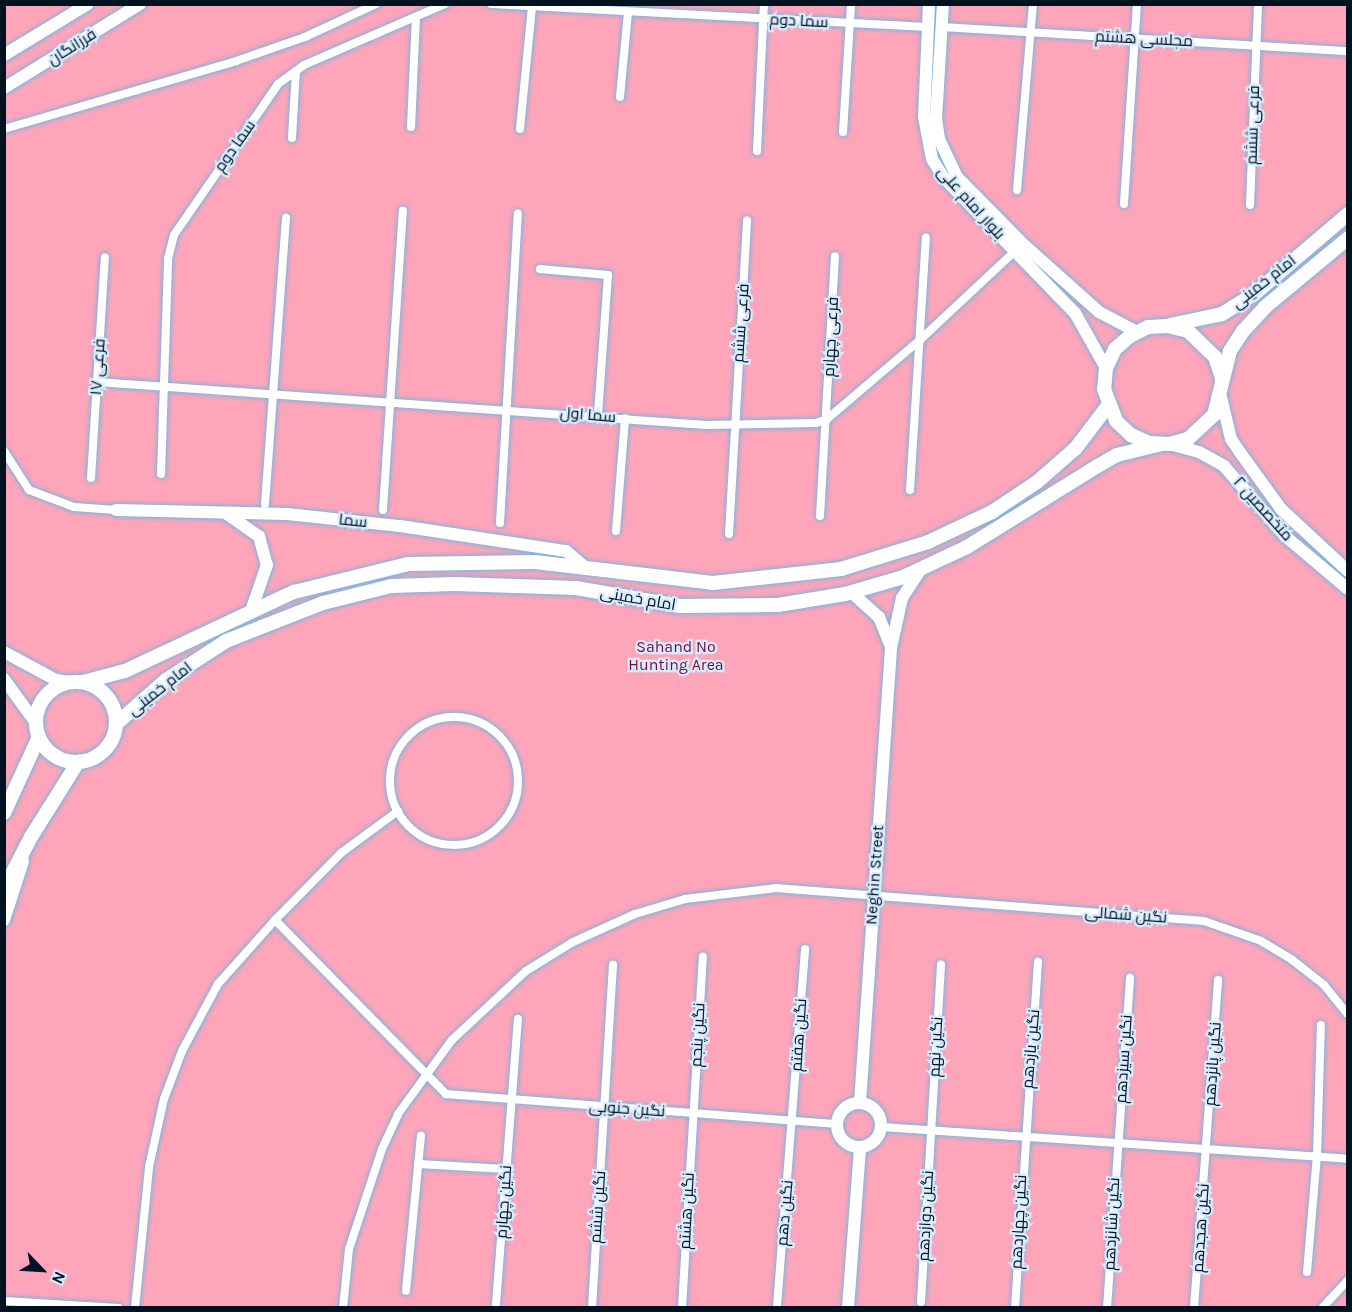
<!DOCTYPE html>
<html>
<head>
<meta charset="utf-8">
<style>
  body { margin:0 }
  #map { position:relative; width:1352px; height:1312px; overflow:hidden; background:#d8ecfd; font-family:Karla,Cairo,sans-serif }
  div>[style] { position:absolute }
  .green>* { inset:0; background:#fea5ba }
  .roads { filter:drop-shadow(0 0 2px #81b3dc) drop-shadow(0 0 2px #81b3dc) }
  .street>* { height:8px; margin:-4px; padding:0 4px; transform-origin:4px; border-radius:4px; background:#fff }
  .street>.ring { margin:-4px; padding:0; box-sizing:content-box; background:none; border:8px solid #fff; border-radius:50% }
  .secondary>* { height:12px; margin:-6px; padding:0 6px; transform-origin:6px; border-radius:6px; background:#fff }
  .secondary>.ring { margin:-6px; padding:0; box-sizing:content-box; background:none; border:12px solid #fff; border-radius:50% }
  .primary>* { height:14px; margin:-7px; padding:0 7px; transform-origin:7px; border-radius:7px; background:#fff }
  .primary>.ring { margin:-7px; padding:0; box-sizing:content-box; background:none; border:14px solid #fff; border-radius:50% }
  span { translate:-50% -50%; white-space:nowrap; text-align:center; line-height:1.15; -webkit-text-stroke:4.5px #d8ecfd; paint-order:stroke }
  .street-label { font-size:16px; color:#011221 }
  .park-label { font-size:16px; color:#7b0d3a }
  .frame { position:absolute; inset:0; border:6px solid #011221; pointer-events:none }
  .north { position:absolute; left:12px; top:1240px; width:60px; height:60px; -webkit-text-stroke:4px #d8ecfd; paint-order:stroke; rotate:115deg; font-size:16px; font-weight:700; line-height:24px; text-align:center; color:#011221 }
  .north::after { content:''; display:block; margin:auto; width:21px; height:27px; background:#011221; clip-path:polygon(50% 0,100% 100%,50% 72%,0 100%) }
</style>
</head>
<body>
<div id="map">
  <div class="green">
    <div style="clip-path:polygon(5px 5px,1347px 5px,1347px 1307px,5px 1308px)"></div>
  </div>
  <div class="roads">
    <div class="street">
      <div style="left:491px;top:4px;width:438px;rotate:3deg"></div>
      <div style="left:941px;top:27px;width:408px;rotate:3.4deg"></div>
      <div style="left:620px;top:97px;width:84px;rotate:-84.6deg"></div>
      <div style="left:411px;top:127px;width:109px;rotate:-87.4deg"></div>
      <div style="left:4px;top:129px;width:242px;rotate:-16.3deg"></div>
      <div style="left:236px;top:61px;width:73px;rotate:-19.2deg"></div>
      <div style="left:305px;top:37px;width:78px;rotate:-24.9deg"></div>
      <div style="left:520px;top:129px;width:123px;rotate:-84.4deg"></div>
      <div style="left:843px;top:132px;width:128px;rotate:-86.4deg"></div>
      <div style="left:292px;top:138px;width:67px;rotate:-86.6deg"></div>
      <div style="left:757px;top:151px;width:147px;rotate:-87.3deg"></div>
      <div style="left:1017px;top:190px;width:187px;rotate:-85.1deg"></div>
      <div style="left:1124px;top:204px;width:200px;rotate:-86.3deg"></div>
      <div style="left:1250px;top:205px;width:201px;rotate:-87.7deg"></div>
      <div style="left:540px;top:269px;width:68px;rotate:5deg"></div>
      <div style="left:608px;top:275px;width:140px;rotate:94.1deg"></div>
      <div style="left:97px;top:382px;width:611px;rotate:4.04deg"></div>
      <div style="left:706px;top:425px;width:110px;rotate:-1deg"></div>
      <div style="left:816px;top:423px;width:12px;rotate:-20deg"></div>
      <div style="left:827px;top:419px;width:123px;rotate:-40.4deg"></div>
      <div style="left:921px;top:339px;width:129px;rotate:-43.1deg"></div>
      <div style="left:4px;top:451px;width:46px;rotate:57.3deg"></div>
      <div style="left:29px;top:490px;width:48px;rotate:20.7deg"></div>
      <div style="left:74px;top:507px;width:42px;rotate:4.1deg"></div>
      <div style="left:161px;top:474px;width:215px;rotate:-88.1deg"></div>
      <div style="left:168px;top:259px;width:25px;rotate:-76deg"></div>
      <div style="left:174px;top:235px;width:183px;rotate:-55.4deg"></div>
      <div style="left:278px;top:84px;width:32px;rotate:-36deg"></div>
      <div style="left:304px;top:65px;width:154px;rotate:-23.4deg"></div>
      <div style="left:91px;top:478px;width:221px;rotate:-86.4deg"></div>
      <div style="left:910px;top:490px;width:253px;rotate:-86.4deg"></div>
      <div style="left:265px;top:504px;width:287px;rotate:-85.8deg"></div>
      <div style="left:383px;top:510px;width:300px;rotate:-86.2deg"></div>
      <div style="left:820px;top:516px;width:260px;rotate:-86.7deg"></div>
      <div style="left:500px;top:523px;width:310px;rotate:-86.7deg"></div>
      <div style="left:616px;top:531px;width:113px;rotate:-85.4deg"></div>
      <div style="left:729px;top:534px;width:314px;rotate:-86.7deg"></div>
      <div class="ring" style="left:390px;top:717px;width:120px;height:120px"></div>
      <div style="left:275px;top:920px;width:244px;rotate:45.5deg"></div>
      <div style="left:446px;top:1094px;width:392px;rotate:4.4deg"></div>
      <div style="left:882px;top:1127px;width:467px;rotate:3.9deg"></div>
      <div style="left:418px;top:1164px;width:88px;rotate:3.3deg"></div>
      <div style="left:1307px;top:1272px;width:116px;rotate:-85.1deg"></div>
      <div style="left:1317px;top:1156px;width:131px;rotate:-88.3deg"></div>
      <div style="left:406px;top:1291px;width:156px;rotate:-84.5deg"></div>
      <div style="left:4px;top:1301px;width:115px;rotate:3.5deg"></div>
      <div style="left:921px;top:1302px;width:338px;rotate:-86.6deg"></div>
      <div style="left:496px;top:1304px;width:286px;rotate:-85.6deg"></div>
      <div style="left:777px;top:1306px;width:358px;rotate:-85.5deg"></div>
      <div style="left:135px;top:1308px;width:142px;rotate:-84.3deg"></div>
      <div style="left:149px;top:1167px;width:70px;rotate:-77.6deg"></div>
      <div style="left:164px;top:1099px;width:51px;rotate:-69.4deg"></div>
      <div style="left:182px;top:1051px;width:76px;rotate:-61.8deg"></div>
      <div style="left:218px;top:984px;width:86px;rotate:-48.3deg"></div>
      <div style="left:275px;top:920px;width:94px;rotate:-45.4deg"></div>
      <div style="left:341px;top:853px;width:71px;rotate:-36.4deg"></div>
      <div style="left:343px;top:1308px;width:59px;rotate:-84.2deg"></div>
      <div style="left:349px;top:1249px;width:105px;rotate:-71.7deg"></div>
      <div style="left:382px;top:1149px;width:38px;rotate:-65deg"></div>
      <div style="left:398px;top:1114px;width:92px;rotate:-53.9deg"></div>
      <div style="left:452px;top:1040px;width:101px;rotate:-43deg"></div>
      <div style="left:526px;top:971px;width:55px;rotate:-31.7deg"></div>
      <div style="left:573px;top:942px;width:68px;rotate:-24.3deg"></div>
      <div style="left:635px;top:914px;width:52px;rotate:-16.7deg"></div>
      <div style="left:685px;top:899px;width:92px;rotate:-6.9deg"></div>
      <div style="left:776px;top:888px;width:429px;rotate:4.4deg"></div>
      <div style="left:1204px;top:921px;width:60px;rotate:19.3deg"></div>
      <div style="left:1261px;top:941px;width:35px;rotate:31deg"></div>
      <div style="left:1291px;top:959px;width:42px;rotate:38.2deg"></div>
      <div style="left:1324px;top:985px;width:38px;rotate:51deg"></div>
      <div style="left:592px;top:1308px;width:344px;rotate:-86.5deg"></div>
      <div style="left:682px;top:1308px;width:352px;rotate:-86.6deg"></div>
      <div style="left:1015px;top:1308px;width:347px;rotate:-86.2deg"></div>
      <div style="left:1107px;top:1308px;width:331px;rotate:-86deg"></div>
      <div style="left:1194px;top:1308px;width:329px;rotate:-85.8deg"></div>
      <div style="left:1322px;top:1308px;width:38px;rotate:-47deg"></div>
    </div>
    <div class="secondary">
      <div style="left:929px;top:4px;width:113px;rotate:92.5deg"></div>
      <div style="left:924px;top:117px;width:43px;rotate:79.2deg"></div>
      <div style="left:932px;top:159px;width:22px;rotate:58deg"></div>
      <div style="left:944px;top:178px;width:188px;rotate:45.9deg"></div>
      <div style="left:1075px;top:313px;width:63px;rotate:60.6deg"></div>
      <div style="left:943px;top:4px;width:114px;rotate:93.5deg"></div>
      <div style="left:936px;top:118px;width:21px;rotate:82deg"></div>
      <div style="left:939px;top:139px;width:42px;rotate:64.7deg"></div>
      <div style="left:957px;top:177px;width:94px;rotate:45.4deg"></div>
      <div style="left:1023px;top:244px;width:102px;rotate:41.8deg"></div>
      <div style="left:1099px;top:312px;width:43px;rotate:27.8deg"></div>
      <div style="left:4px;top:55px;width:98px;rotate:-31.3deg"></div>
      <div style="left:4px;top:88px;width:160px;rotate:-31.7deg"></div>
      <div style="left:1221px;top:397px;width:43px;rotate:76.6deg"></div>
      <div style="left:1231px;top:439px;width:14px;rotate:56deg"></div>
      <div style="left:1239px;top:451px;width:72px;rotate:54.1deg"></div>
      <div style="left:1281px;top:509px;width:91px;rotate:42.8deg"></div>
      <div style="left:1169px;top:444px;width:31px;rotate:15deg"></div>
      <div style="left:1199px;top:452px;width:29px;rotate:29deg"></div>
      <div style="left:1224px;top:466px;width:93px;rotate:48.9deg"></div>
      <div style="left:1285px;top:536px;width:82px;rotate:40.1deg"></div>
      <div style="left:116px;top:510px;width:171px;rotate:1.3deg"></div>
      <div style="left:287px;top:514px;width:114px;rotate:6.1deg"></div>
      <div style="left:400px;top:526px;width:168px;rotate:8.6deg"></div>
      <div style="left:566px;top:551px;width:23px;rotate:40deg"></div>
      <div style="left:227px;top:514px;width:39px;rotate:35deg"></div>
      <div style="left:259px;top:536px;width:30px;rotate:75deg"></div>
      <div style="left:267px;top:565px;width:49px;rotate:109.2deg"></div>
      <div style="left:851px;top:592px;width:38px;rotate:42deg"></div>
      <div style="left:879px;top:617px;width:32px;rotate:68deg"></div>
      <div style="left:4px;top:652px;width:59px;rotate:28.3deg"></div>
      <div style="left:56px;top:680px;width:14px;rotate:8deg"></div>
      <div style="left:4px;top:679px;width:54px;rotate:54deg"></div>
      <div style="left:4px;top:920px;width:62px;rotate:-72.1deg"></div>
      <div class="ring" style="left:837px;top:1103px;width:32px;height:32px"></div>
      <div style="left:860px;top:1103px;width:456px;rotate:-86.1deg"></div>
      <div style="left:891px;top:648px;width:51px;rotate:-77.6deg"></div>
      <div style="left:902px;top:598px;width:35px;rotate:-57deg"></div>
      <div style="left:848px;top:1308px;width:160px;rotate:-85.7deg"></div>
    </div>
    <div class="primary">
      <div style="left:1170px;top:325px;width:53px;rotate:-11.9deg"></div>
      <div style="left:1222px;top:314px;width:36px;rotate:-32deg"></div>
      <div style="left:1253px;top:295px;width:125px;rotate:-40.5deg"></div>
      <div style="left:1222px;top:378px;width:22px;rotate:-108deg"></div>
      <div style="left:1215px;top:357px;width:37px;rotate:-136deg"></div>
      <div style="left:1188px;top:331px;width:21px;rotate:-166deg"></div>
      <div style="left:1168px;top:326px;width:20px;rotate:177deg"></div>
      <div style="left:1148px;top:327px;width:20px;rotate:153deg"></div>
      <div style="left:1130px;top:336px;width:20px;rotate:139deg"></div>
      <div style="left:1115px;top:349px;width:21px;rotate:115deg"></div>
      <div style="left:1106px;top:368px;width:21px;rotate:95deg"></div>
      <div style="left:1104px;top:389px;width:34px;rotate:69deg"></div>
      <div style="left:1116px;top:421px;width:21px;rotate:43deg"></div>
      <div style="left:1131px;top:435px;width:20px;rotate:24deg"></div>
      <div style="left:1149px;top:443px;width:20px;rotate:3deg"></div>
      <div style="left:1169px;top:444px;width:20px;rotate:-15deg"></div>
      <div style="left:1188px;top:439px;width:35px;rotate:-43deg"></div>
      <div style="left:1214px;top:415px;width:66px;rotate:-76deg"></div>
      <div style="left:1230px;top:351px;width:24px;rotate:-57deg"></div>
      <div style="left:1243px;top:331px;width:33px;rotate:-47deg"></div>
      <div style="left:1265px;top:307px;width:108px;rotate:-39.7deg"></div>
      <div style="left:83px;top:682px;width:43px;rotate:-14.7deg"></div>
      <div style="left:125px;top:671px;width:187px;rotate:-25.1deg"></div>
      <div style="left:294px;top:592px;width:117px;rotate:-13.8deg"></div>
      <div style="left:408px;top:564px;width:127px;rotate:-0.9deg"></div>
      <div style="left:535px;top:562px;width:179px;rotate:6.7deg"></div>
      <div style="left:713px;top:583px;width:129px;rotate:-6.2deg"></div>
      <div style="left:841px;top:569px;width:91px;rotate:-17.2deg"></div>
      <div style="left:928px;top:542px;width:71px;rotate:-25.1deg"></div>
      <div style="left:992px;top:512px;width:54px;rotate:-33.7deg"></div>
      <div style="left:1037px;top:482px;width:52px;rotate:-41.1deg"></div>
      <div style="left:1076px;top:448px;width:51px;rotate:-52.9deg"></div>
      <div class="ring" style="left:36px;top:682px;width:66px;height:66px"></div>
      <div style="left:116px;top:724px;width:67px;rotate:-41.3deg"></div>
      <div style="left:166px;top:680px;width:72px;rotate:-33deg"></div>
      <div style="left:226px;top:641px;width:104px;rotate:-21.4deg"></div>
      <div style="left:323px;top:603px;width:70px;rotate:-14deg"></div>
      <div style="left:391px;top:586px;width:64px;rotate:-1.8deg"></div>
      <div style="left:455px;top:584px;width:121px;rotate:1.9deg"></div>
      <div style="left:576px;top:588px;width:106px;rotate:9.8deg"></div>
      <div style="left:680px;top:606px;width:98px;rotate:-0.6deg"></div>
      <div style="left:778px;top:605px;width:68px;rotate:-9.3deg"></div>
      <div style="left:845px;top:594px;width:60px;rotate:-16.3deg"></div>
      <div style="left:903px;top:577px;width:71px;rotate:-25.1deg"></div>
      <div style="left:967px;top:547px;width:152px;rotate:-31.8deg"></div>
      <div style="left:1096px;top:467px;width:24px;rotate:-30deg"></div>
      <div style="left:1117px;top:455px;width:45px;rotate:-14deg"></div>
      <div style="left:4px;top:813px;width:84px;rotate:-65.3deg"></div>
      <div style="left:4px;top:889px;width:59px;rotate:-62.6deg"></div>
      <div style="left:31px;top:837px;width:89px;rotate:-57.9deg"></div>
    </div>
  </div>
  <div class="street-label">
    <span style="left:799px;top:21px;rotate:3deg">سما دوم</span>
    <span style="left:1144px;top:39px;rotate:3deg">مجلسی هشتم</span>
    <span style="left:72px;top:47px;rotate:-32deg">فرزانگان</span>
    <span style="left:1253px;top:125px;rotate:-88deg">فرعی ششم</span>
    <span style="left:235px;top:146px;rotate:-55deg">سما دوم</span>
    <span style="left:971px;top:203px;rotate:48deg">بلوار امام علی</span>
    <span style="left:1264px;top:282px;rotate:-38deg">امام خمینی</span>
    <span style="left:741px;top:323px;rotate:-86deg">فرعی ششم</span>
    <span style="left:831px;top:337px;rotate:-87deg">فرعی چهارم</span>
    <span style="left:98px;top:367px;rotate:-86deg">فرعی ۱۷</span>
    <span style="left:588px;top:415px;rotate:5deg">سما اول</span>
    <span style="left:1263px;top:509px;rotate:48deg">متخصصین ۲</span>
    <span style="left:353px;top:521px;rotate:6deg">سما</span>
    <span style="left:638px;top:599px;rotate:10deg">امام خمینی</span>
    <span style="left:160px;top:689px;rotate:-38deg">امام خمینی</span>
    <span style="left:875px;top:875px;rotate:-86deg">Neghin Street</span>
    <span style="left:1126px;top:915px;rotate:4deg">نگین شمالی</span>
    <span style="left:698px;top:1035px;rotate:-87deg">نگین پنجم</span>
    <span style="left:799px;top:1035px;rotate:-86deg">نگین هفتم</span>
    <span style="left:936px;top:1047px;rotate:-87deg">نگین نهم</span>
    <span style="left:1031px;top:1049px;rotate:-85deg">نگین یازدهم</span>
    <span style="left:1124px;top:1059px;rotate:-86deg">نگین سیزدهم</span>
    <span style="left:1213px;top:1064px;rotate:-86deg">نگین پانزدهم</span>
    <span style="left:627px;top:1109px;rotate:4deg">نگین جنوبی</span>
    <span style="left:504px;top:1202px;rotate:-86deg">نگین چهارم</span>
    <span style="left:598px;top:1207px;rotate:-86deg">نگین ششم</span>
    <span style="left:687px;top:1211px;rotate:-87deg">نگین هشتم</span>
    <span style="left:785px;top:1213px;rotate:-85deg">نگین دهم</span>
    <span style="left:926px;top:1216px;rotate:-87deg">نگین دوازدهم</span>
    <span style="left:1019px;top:1222px;rotate:-87deg">نگین چهاردهم</span>
    <span style="left:1112px;top:1224px;rotate:-87deg">نگین شانزدهم</span>
    <span style="left:1201px;top:1228px;rotate:-86deg">نگین هجدهم</span>
  </div>
  <div class="park-label">
    <span style="left:676px;top:656px">Sahand No<br>Hunting Area</span>
  </div>
  <div class="frame"></div>
  <div class="north">N</div>
</div>
</body>
</html>
